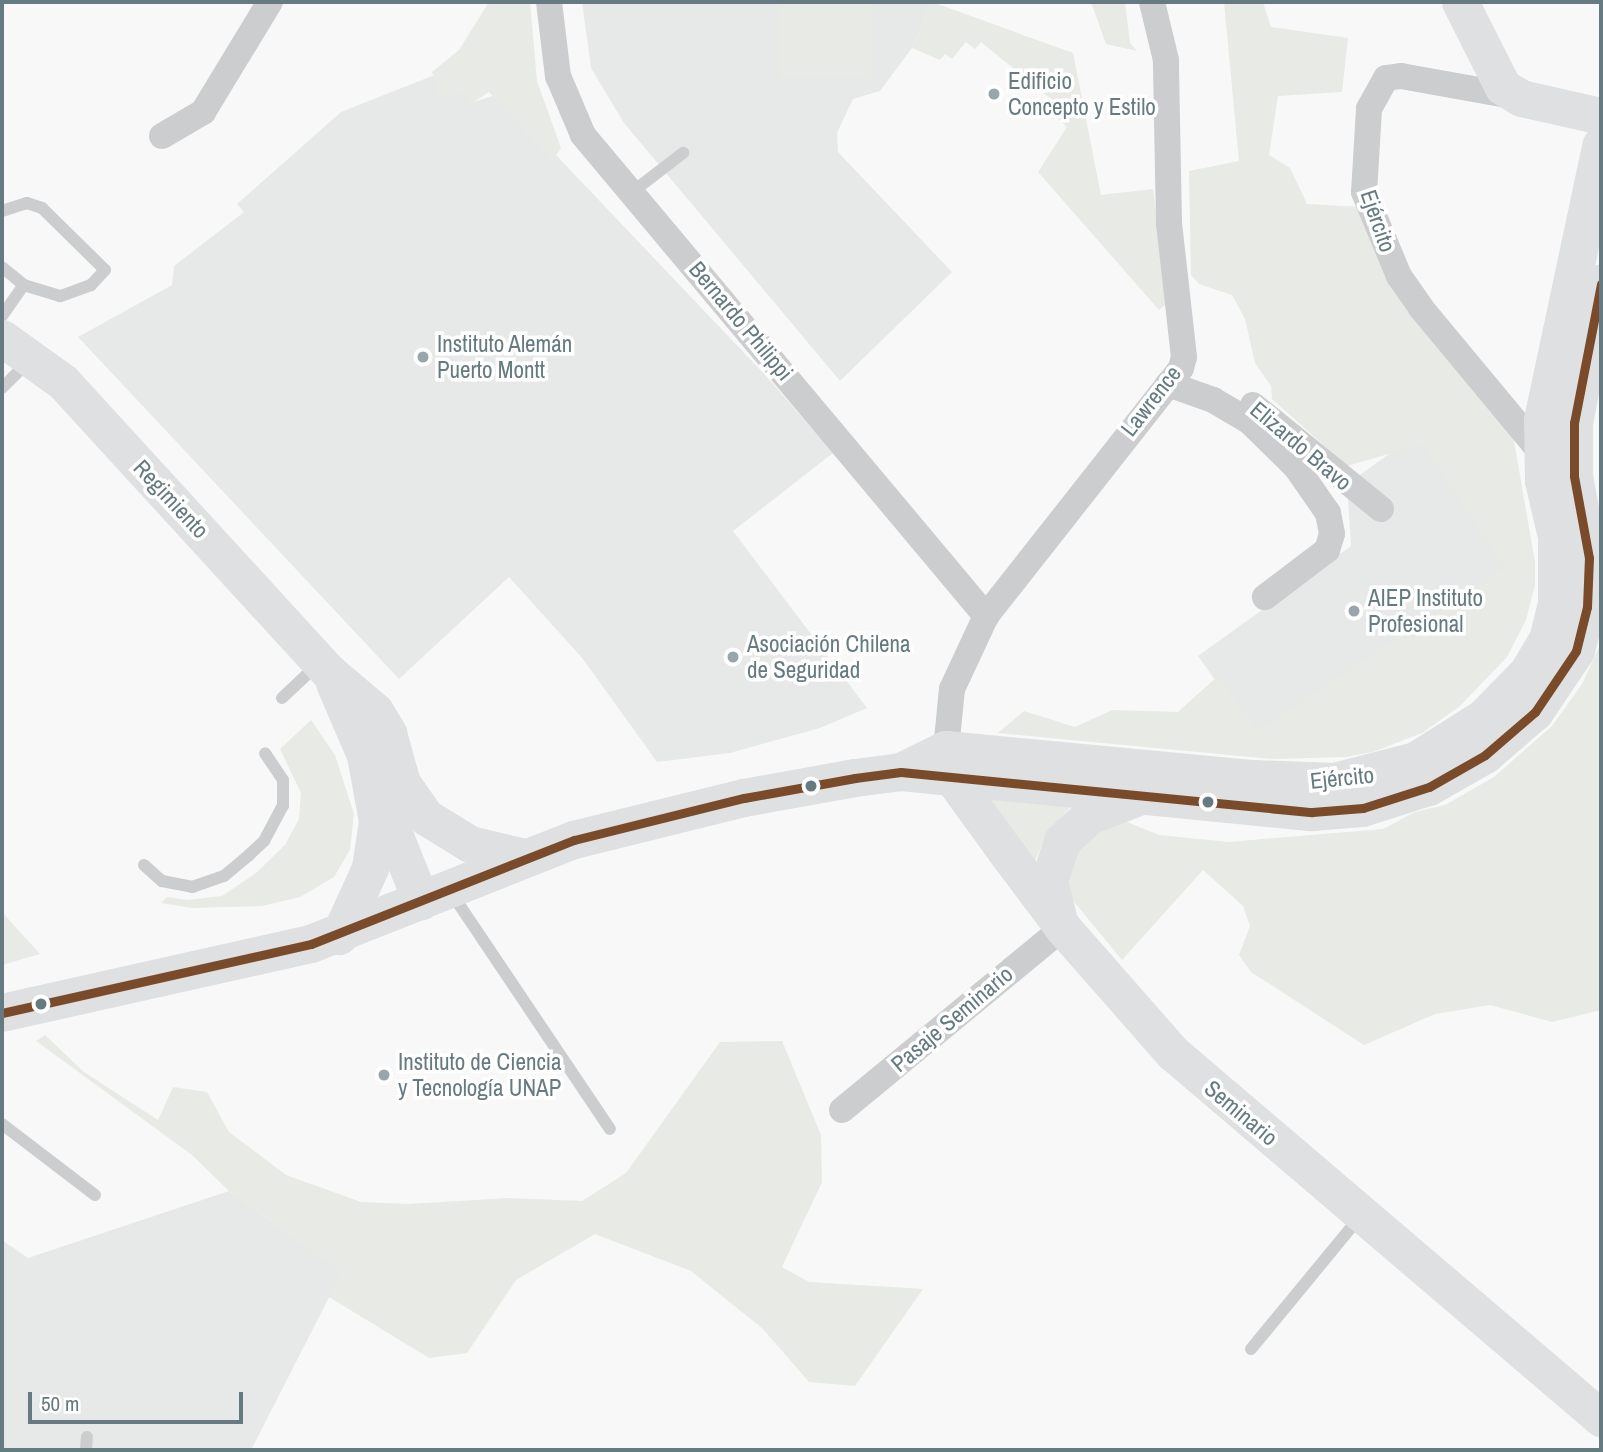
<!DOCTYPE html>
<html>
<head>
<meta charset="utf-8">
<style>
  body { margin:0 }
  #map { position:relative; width:1603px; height:1452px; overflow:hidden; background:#f8f8f8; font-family:"Archivo Narrow",sans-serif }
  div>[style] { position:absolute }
  .built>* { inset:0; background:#e7e9e8 }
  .green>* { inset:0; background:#e8eae5 }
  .lane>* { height:12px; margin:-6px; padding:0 6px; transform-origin:6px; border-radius:6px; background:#cbcdce }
  .street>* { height:26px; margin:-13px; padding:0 13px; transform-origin:13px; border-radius:13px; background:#cbcdce }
  .secondary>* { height:37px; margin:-18.5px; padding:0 18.5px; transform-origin:18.5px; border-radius:18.5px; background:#dfe0e1 }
  .primary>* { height:38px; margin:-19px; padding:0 19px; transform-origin:19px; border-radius:19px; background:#dfe0e1 }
  .bus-1>* { height:9px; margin:-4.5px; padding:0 4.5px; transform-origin:4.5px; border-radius:4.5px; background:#7a4b2a }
  .dots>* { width:19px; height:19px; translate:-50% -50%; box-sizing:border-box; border:4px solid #fff; border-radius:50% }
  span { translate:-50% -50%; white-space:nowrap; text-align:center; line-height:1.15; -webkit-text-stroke:7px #fff; paint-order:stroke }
  .poi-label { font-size:23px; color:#657a81 }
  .left { translate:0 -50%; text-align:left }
  .street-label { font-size:23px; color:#657a81 }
  .frame { position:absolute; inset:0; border:4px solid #657a81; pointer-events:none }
  .scale { position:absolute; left:28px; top:1392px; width:215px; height:32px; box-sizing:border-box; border:4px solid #657a81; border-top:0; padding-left:9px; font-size:21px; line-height:24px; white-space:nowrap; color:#657a81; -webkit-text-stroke:5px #fff; paint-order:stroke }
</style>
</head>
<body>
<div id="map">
  <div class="built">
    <div style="clip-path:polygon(582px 2px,932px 2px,912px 48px,880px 91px,853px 99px,837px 133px,838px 152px,952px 272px,840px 381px,624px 123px,591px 68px)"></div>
    <div style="clip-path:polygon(432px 76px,461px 85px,474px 102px,498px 94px,768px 378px,833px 453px,733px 531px,867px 708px,820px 728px,730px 753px,657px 762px,583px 659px,509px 577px,399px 679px,78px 337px,172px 285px,174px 266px,244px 212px,237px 204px,341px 112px)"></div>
    <div style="clip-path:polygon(1420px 432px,1513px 567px,1260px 743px,1198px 656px,1351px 546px,1347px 484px)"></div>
    <div style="clip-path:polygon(229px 1191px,342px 1272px,251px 1450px,2px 1450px,2px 1240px,28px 1258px)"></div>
  </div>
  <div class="green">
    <div style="clip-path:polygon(489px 2px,530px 2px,537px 81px,561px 148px,552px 161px,489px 92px,471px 104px,461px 92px,440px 98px,432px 72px,459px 50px)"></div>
    <div style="clip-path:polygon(779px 2px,871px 2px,871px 78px,779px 78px)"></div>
    <div style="clip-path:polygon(932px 2px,1073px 53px,1101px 195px,1153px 189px,1167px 303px,1159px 310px,1038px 172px,1067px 127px,1056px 117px,1062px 108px,981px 42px,975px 49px,966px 42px,952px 59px,945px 54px,940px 60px,912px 48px)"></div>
    <div style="clip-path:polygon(1091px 2px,1125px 2px,1130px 43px,1137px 51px,1106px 44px)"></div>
    <div style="clip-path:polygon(1224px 2px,1263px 2px,1271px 27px,1348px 38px,1342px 92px,1278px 96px,1269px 155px,1290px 168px,1307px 204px,1362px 207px,1513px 435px,1535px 562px,1535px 585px,1526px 620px,1507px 657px,1460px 706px,1422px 733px,1373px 752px,1346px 757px,1272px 759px,998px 733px,1024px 711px,1075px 727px,1112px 710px,1178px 712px,1219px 675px,1257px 731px,1505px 568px,1423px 444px,1347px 466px,1272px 399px,1271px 386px,1255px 363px,1245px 319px,1232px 295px,1199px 284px,1191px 275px,1189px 171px,1239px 161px)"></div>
    <div style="clip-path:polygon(1601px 643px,1601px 1010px,1552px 1022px,1490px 1005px,1435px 1014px,1364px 1045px,1251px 972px,1239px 955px,1250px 926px,1243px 906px,1203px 870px,1122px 960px,1066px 892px,1065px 866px,1087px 834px,1122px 820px,1159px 835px,1229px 842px,1383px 829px,1415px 812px,1445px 805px,1494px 777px,1552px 726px,1582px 684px)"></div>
    <div style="clip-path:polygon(311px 720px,335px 755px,354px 814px,350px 850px,334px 877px,300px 897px,262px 906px,192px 908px,161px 903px,167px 897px,187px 900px,222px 896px,256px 873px,285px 845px,299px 819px,301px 793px,280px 749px)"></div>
    <div style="clip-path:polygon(986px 794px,1073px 804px,1045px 837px,1033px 866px)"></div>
    <div style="clip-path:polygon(2px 912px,40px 954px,2px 965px)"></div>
    <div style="clip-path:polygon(45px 1035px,84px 1072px,158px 1120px,173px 1087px,207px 1092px,229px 1132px,286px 1175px,361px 1202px,408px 1204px,508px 1198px,582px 1201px,626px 1173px,720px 1042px,782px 1041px,821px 1135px,822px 1182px,782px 1267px,809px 1282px,923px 1289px,855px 1386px,809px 1382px,763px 1329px,691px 1271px,595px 1234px,516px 1280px,467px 1353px,429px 1358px,329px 1297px,341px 1272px,229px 1191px,192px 1155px,36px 1041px)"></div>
  </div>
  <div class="lane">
    <div style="left:631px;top:193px;width:66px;rotate:-37.6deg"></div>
    <div style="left:2px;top:211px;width:26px;rotate:-18deg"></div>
    <div style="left:27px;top:203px;width:16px;rotate:18deg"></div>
    <div style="left:42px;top:208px;width:88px;rotate:44.5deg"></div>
    <div style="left:105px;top:270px;width:21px;rotate:133deg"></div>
    <div style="left:91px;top:285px;width:33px;rotate:160deg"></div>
    <div style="left:60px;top:296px;width:38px;rotate:-163deg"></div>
    <div style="left:24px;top:285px;width:28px;rotate:-141deg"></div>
    <div style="left:2px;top:316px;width:38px;rotate:-55deg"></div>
    <div style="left:2px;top:388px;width:40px;rotate:-45deg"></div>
    <div style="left:282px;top:698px;width:48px;rotate:-43.3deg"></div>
    <div style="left:144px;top:865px;width:24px;rotate:42deg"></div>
    <div style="left:162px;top:881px;width:31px;rotate:11deg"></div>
    <div style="left:192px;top:887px;width:34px;rotate:-19deg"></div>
    <div style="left:224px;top:876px;width:33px;rotate:-40deg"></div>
    <div style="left:249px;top:855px;width:21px;rotate:-43deg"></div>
    <div style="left:264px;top:841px;width:40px;rotate:-62deg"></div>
    <div style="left:283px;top:806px;width:26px;rotate:-90deg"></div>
    <div style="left:283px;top:780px;width:32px;rotate:-124deg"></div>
    <div style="left:452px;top:894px;width:283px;rotate:56.1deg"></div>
    <div style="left:2px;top:1124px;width:117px;rotate:37.4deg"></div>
    <div style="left:1251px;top:1349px;width:171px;rotate:-50.5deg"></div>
    <div style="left:86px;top:1450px;width:13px;rotate:-86deg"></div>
  </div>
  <div class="street">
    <div style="left:549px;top:2px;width:75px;rotate:83.1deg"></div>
    <div style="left:558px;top:76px;width:64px;rotate:67deg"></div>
    <div style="left:583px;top:135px;width:628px;rotate:50.04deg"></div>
    <div style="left:1518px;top:97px;width:119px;rotate:-169.8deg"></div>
    <div style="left:1401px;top:76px;width:15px;rotate:172deg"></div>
    <div style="left:1386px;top:78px;width:35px;rotate:119deg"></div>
    <div style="left:1369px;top:109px;width:83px;rotate:93.4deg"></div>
    <div style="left:1364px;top:192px;width:91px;rotate:67.4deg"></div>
    <div style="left:1399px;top:276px;width:39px;rotate:55deg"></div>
    <div style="left:1421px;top:308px;width:190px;rotate:50.3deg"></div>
    <div style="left:162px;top:136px;width:48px;rotate:-30.3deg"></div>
    <div style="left:203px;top:112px;width:129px;rotate:-58.7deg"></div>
    <div style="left:1168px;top:384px;width:48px;rotate:19.6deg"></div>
    <div style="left:1213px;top:400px;width:42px;rotate:30.3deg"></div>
    <div style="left:1249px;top:421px;width:66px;rotate:44.4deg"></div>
    <div style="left:1296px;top:467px;width:56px;rotate:55.2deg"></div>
    <div style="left:1328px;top:513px;width:21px;rotate:79deg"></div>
    <div style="left:1332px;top:534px;width:17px;rotate:107deg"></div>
    <div style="left:1327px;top:550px;width:78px;rotate:142.8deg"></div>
    <div style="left:1253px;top:405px;width:165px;rotate:39.1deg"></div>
    <div style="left:946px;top:750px;width:61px;rotate:-84.4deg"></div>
    <div style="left:952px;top:689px;width:81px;rotate:-65deg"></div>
    <div style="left:986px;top:616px;width:315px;rotate:-51.8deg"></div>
    <div style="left:1181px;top:368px;width:11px;rotate:-75deg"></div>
    <div style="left:1184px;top:357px;width:135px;rotate:-96.4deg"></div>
    <div style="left:1169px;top:223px;width:163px;rotate:-91.1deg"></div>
    <div style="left:1166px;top:60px;width:60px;rotate:-103.6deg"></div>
    <div style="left:842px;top:1110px;width:286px;rotate:-39.5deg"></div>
  </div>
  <div class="secondary">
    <div style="left:1460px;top:2px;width:95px;rotate:63.2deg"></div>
    <div style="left:1503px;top:87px;width:21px;rotate:31deg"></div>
    <div style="left:1521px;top:98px;width:82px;rotate:12.7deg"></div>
    <div style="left:2px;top:338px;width:75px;rotate:35.8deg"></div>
    <div style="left:63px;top:382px;width:394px;rotate:47.5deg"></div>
    <div style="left:329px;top:672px;width:60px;rotate:40.3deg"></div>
    <div style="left:375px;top:711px;width:26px;rotate:59deg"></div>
    <div style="left:388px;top:733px;width:52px;rotate:74.4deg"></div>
    <div style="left:402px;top:783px;width:42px;rotate:54.8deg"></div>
    <div style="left:426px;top:817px;width:52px;rotate:31.5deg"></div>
    <div style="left:470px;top:844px;width:56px;rotate:13.5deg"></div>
    <div style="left:334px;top:683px;width:78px;rotate:66.7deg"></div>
    <div style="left:365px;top:755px;width:67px;rotate:79.7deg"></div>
    <div style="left:377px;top:821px;width:48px;rotate:98.5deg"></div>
    <div style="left:370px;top:868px;width:75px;rotate:114.5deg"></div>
    <div style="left:946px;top:754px;width:26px;rotate:74deg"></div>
    <div style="left:953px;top:779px;width:95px;rotate:54deg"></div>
    <div style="left:1009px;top:856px;width:90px;rotate:53.1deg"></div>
    <div style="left:1063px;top:928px;width:167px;rotate:48.7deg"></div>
    <div style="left:1173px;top:1053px;width:563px;rotate:40.46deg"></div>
    <div style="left:381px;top:801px;width:108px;rotate:68.2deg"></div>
    <div style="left:1058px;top:917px;width:37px;rotate:-104deg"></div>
    <div style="left:1049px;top:881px;width:42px;rotate:-72deg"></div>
    <div style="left:1062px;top:841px;width:37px;rotate:-43deg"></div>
    <div style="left:1089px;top:816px;width:50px;rotate:-21deg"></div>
  </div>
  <div class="primary">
    <div style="left:901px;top:772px;width:50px;rotate:-26.1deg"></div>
    <div style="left:946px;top:750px;width:309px;rotate:5.4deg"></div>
    <div style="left:1254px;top:779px;width:81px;rotate:2.1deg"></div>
    <div style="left:1335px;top:782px;width:84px;rotate:-14.5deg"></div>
    <div style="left:1416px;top:761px;width:80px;rotate:-32.3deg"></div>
    <div style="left:1484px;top:718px;width:63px;rotate:-45.6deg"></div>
    <div style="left:1528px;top:673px;width:39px;rotate:-59deg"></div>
    <div style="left:1548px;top:640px;width:37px;rotate:-76deg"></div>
    <div style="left:1557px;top:604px;width:67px;rotate:-90deg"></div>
    <div style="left:1557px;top:537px;width:57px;rotate:-103.1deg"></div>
    <div style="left:1544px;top:481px;width:61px;rotate:-90.9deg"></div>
    <div style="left:1543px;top:420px;width:280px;rotate:-78deg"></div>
    <div style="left:2px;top:1013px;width:317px;rotate:-12.6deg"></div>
    <div style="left:311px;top:944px;width:283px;rotate:-21.6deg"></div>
    <div style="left:574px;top:840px;width:175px;rotate:-13.9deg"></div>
    <div style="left:744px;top:798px;width:113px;rotate:-10.2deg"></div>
    <div style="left:855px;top:778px;width:46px;rotate:-7.4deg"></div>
    <div style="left:901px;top:772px;width:413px;rotate:5.6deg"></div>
    <div style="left:1312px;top:812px;width:51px;rotate:-4.5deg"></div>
    <div style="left:1363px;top:808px;width:69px;rotate:-17.7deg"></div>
    <div style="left:1429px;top:787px;width:64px;rotate:-29.7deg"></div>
    <div style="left:1485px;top:755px;width:66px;rotate:-40.7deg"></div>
    <div style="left:1535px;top:712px;width:73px;rotate:-56.1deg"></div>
    <div style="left:1576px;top:651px;width:45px;rotate:-76deg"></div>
    <div style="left:1587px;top:607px;width:49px;rotate:-87.7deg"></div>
    <div style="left:1589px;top:558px;width:83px;rotate:-100.4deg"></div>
    <div style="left:1574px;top:476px;width:53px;rotate:-90deg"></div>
    <div style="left:1574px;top:423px;width:142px;rotate:-79deg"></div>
  </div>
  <div class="bus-1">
    <div style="left:2px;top:1013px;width:317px;rotate:-12.6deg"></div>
    <div style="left:311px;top:944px;width:283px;rotate:-21.6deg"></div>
    <div style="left:574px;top:840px;width:175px;rotate:-13.9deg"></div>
    <div style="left:744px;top:798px;width:113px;rotate:-10.2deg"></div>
    <div style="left:855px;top:778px;width:46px;rotate:-7.4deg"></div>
    <div style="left:901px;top:772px;width:413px;rotate:5.6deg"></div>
    <div style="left:1312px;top:812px;width:51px;rotate:-4.5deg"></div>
    <div style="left:1363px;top:808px;width:69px;rotate:-17.7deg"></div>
    <div style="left:1429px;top:787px;width:64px;rotate:-29.7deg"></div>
    <div style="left:1485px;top:755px;width:66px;rotate:-40.7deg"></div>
    <div style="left:1535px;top:712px;width:73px;rotate:-56.1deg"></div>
    <div style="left:1576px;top:651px;width:45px;rotate:-76deg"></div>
    <div style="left:1587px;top:607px;width:49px;rotate:-87.7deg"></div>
    <div style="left:1589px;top:558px;width:83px;rotate:-100.4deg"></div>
    <div style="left:1574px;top:476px;width:53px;rotate:-90deg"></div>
    <div style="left:1574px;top:423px;width:142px;rotate:-79deg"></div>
  </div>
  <div class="dots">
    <div style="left:994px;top:94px;background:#98a6ab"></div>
    <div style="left:423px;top:357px;background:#98a6ab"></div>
    <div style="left:1354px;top:611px;background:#98a6ab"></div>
    <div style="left:733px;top:657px;background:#98a6ab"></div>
    <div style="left:811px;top:786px;background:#657a81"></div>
    <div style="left:1208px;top:802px;background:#657a81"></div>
    <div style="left:41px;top:1004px;background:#657a81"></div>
    <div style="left:384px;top:1075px;background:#98a6ab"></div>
  </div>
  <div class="poi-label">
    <span class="left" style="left:1008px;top:94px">Edificio<br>Concepto y Estilo</span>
    <span class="left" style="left:437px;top:357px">Instituto Alemán<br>Puerto Montt</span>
    <span class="left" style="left:1368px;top:611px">AIEP Instituto<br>Profesional</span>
    <span class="left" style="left:747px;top:657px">Asociación Chilena<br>de Seguridad</span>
    <span class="left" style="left:398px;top:1075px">Instituto de Ciencia<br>y Tecnología UNAP</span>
  </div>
  <div class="street-label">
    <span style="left:1378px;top:221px;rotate:71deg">Ejército</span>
    <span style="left:741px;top:321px;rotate:50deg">Bernardo Philippi</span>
    <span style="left:1151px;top:401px;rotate:-52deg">Lawrence</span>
    <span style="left:1301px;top:446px;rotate:40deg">Elizardo Bravo</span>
    <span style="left:171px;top:499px;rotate:47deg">Regimiento</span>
    <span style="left:1342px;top:778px;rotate:-6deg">Ejército</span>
    <span style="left:952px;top:1019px;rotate:-40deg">Pasaje Seminario</span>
    <span style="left:1241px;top:1113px;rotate:40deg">Seminario</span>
  </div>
  <div class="frame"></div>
  <div class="scale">50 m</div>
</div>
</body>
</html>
